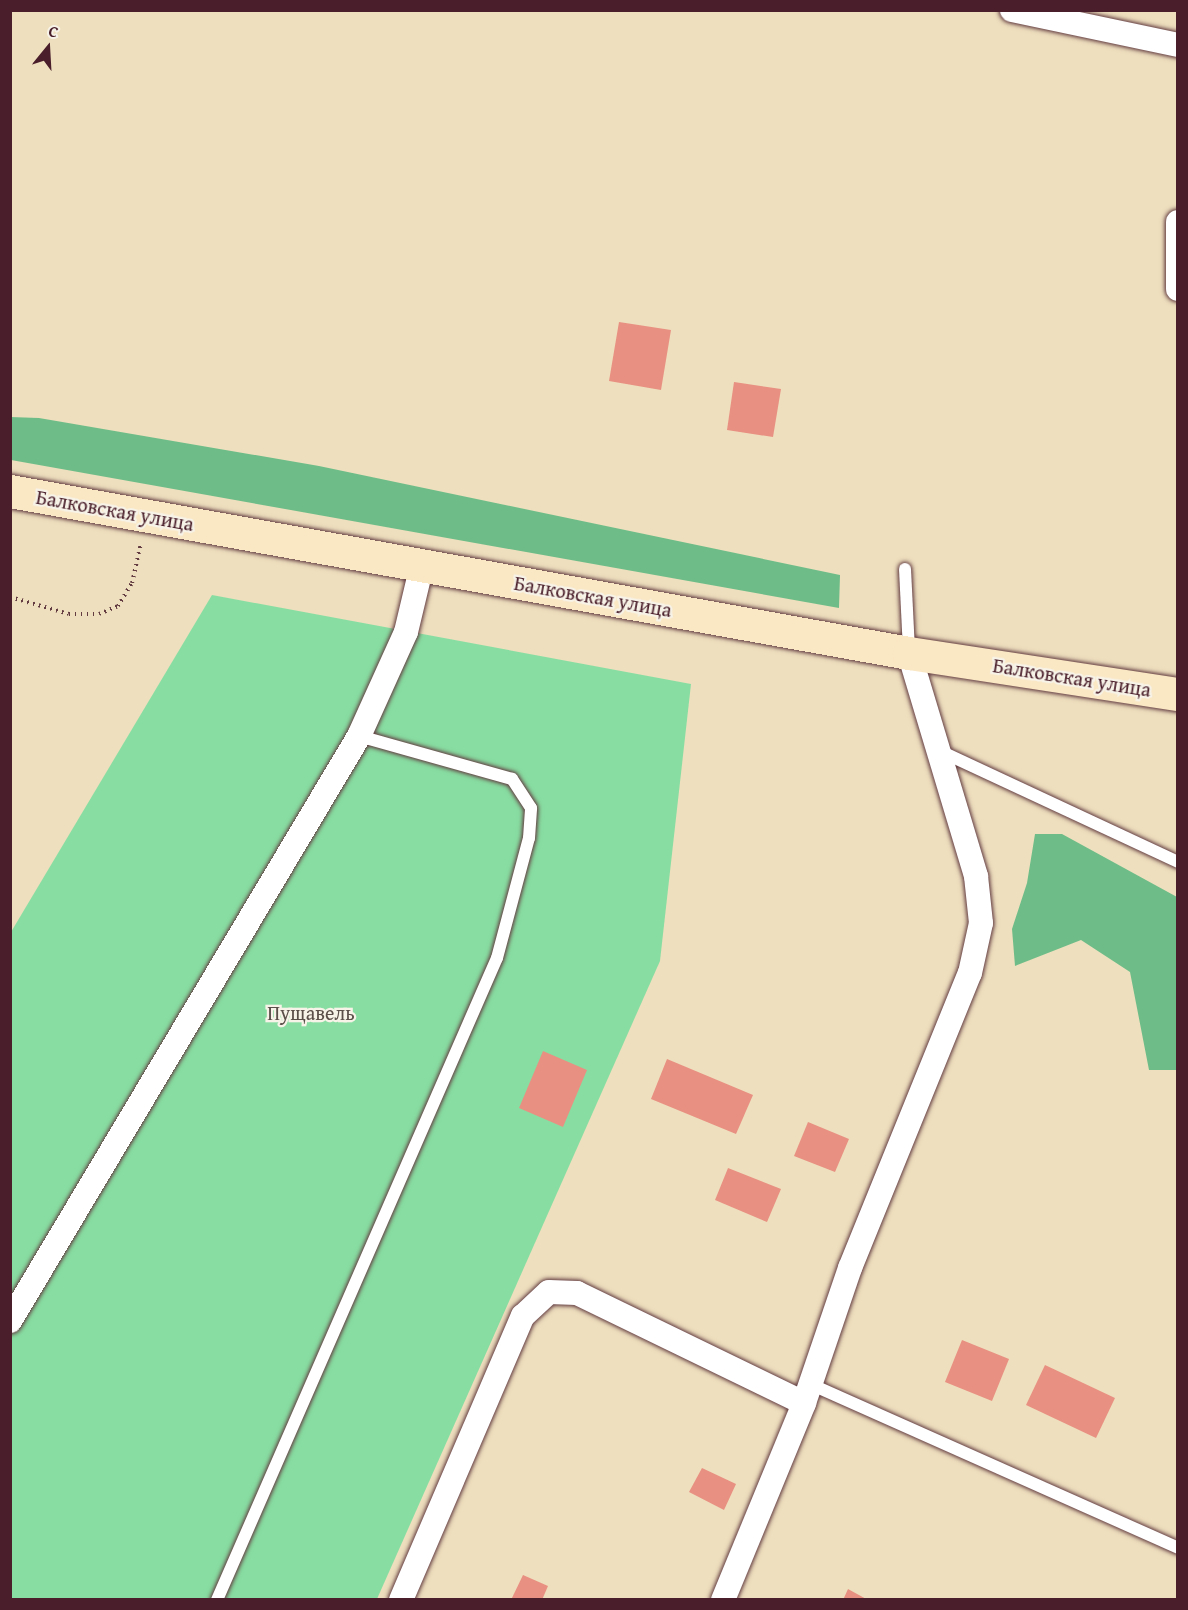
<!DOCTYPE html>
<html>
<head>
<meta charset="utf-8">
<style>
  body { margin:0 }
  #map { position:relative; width:1188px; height:1610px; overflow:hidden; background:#eedfbe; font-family:"Gentium Book Plus",serif }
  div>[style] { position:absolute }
  .green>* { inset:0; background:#88dea2 }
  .forest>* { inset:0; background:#6ebd88 }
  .building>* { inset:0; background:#e89081 }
  .path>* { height:4px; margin-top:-2px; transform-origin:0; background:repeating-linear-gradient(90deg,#633c41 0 1.5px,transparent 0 6px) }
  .roads { filter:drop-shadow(0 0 2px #633c41) drop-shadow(0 0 2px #633c41) }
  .lane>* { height:12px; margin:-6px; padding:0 6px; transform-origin:6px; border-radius:6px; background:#fff }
  .street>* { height:24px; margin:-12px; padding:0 12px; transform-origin:12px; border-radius:12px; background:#fff }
  .secondary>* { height:33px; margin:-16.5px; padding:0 16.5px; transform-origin:16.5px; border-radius:16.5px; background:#fae7c3 }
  span { translate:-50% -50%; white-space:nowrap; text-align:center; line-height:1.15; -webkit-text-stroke:4.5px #f7f3e8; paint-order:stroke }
  .street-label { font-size:20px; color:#4a1f2b }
  .park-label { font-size:20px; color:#5a4f49 }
  .frame { position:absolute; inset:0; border:12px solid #4a1f2b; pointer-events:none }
  .north { position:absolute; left:18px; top:18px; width:60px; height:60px; -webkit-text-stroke:4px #f7f3e8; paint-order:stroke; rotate:18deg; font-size:16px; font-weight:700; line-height:24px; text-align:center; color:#4a1f2b }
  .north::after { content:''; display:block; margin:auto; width:21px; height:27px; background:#4a1f2b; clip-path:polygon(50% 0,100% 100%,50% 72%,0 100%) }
</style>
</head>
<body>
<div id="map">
  <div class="green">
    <div style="clip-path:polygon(212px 595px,691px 684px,660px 961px,377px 1599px,11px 1600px,11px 932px)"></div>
  </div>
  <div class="forest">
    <div style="clip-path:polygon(10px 417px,39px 418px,319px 466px,840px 575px,839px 608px,11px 460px)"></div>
    <div style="clip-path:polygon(1035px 834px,1062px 834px,1177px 897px,1177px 1070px,1149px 1070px,1130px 972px,1081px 940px,1015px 966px,1012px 929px,1027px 883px)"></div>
  </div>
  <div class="building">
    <div style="clip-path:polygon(619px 322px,671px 330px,661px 390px,609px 381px)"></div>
    <div style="clip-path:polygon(734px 382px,781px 389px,773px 437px,727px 430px)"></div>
    <div style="clip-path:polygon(543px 1051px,587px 1070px,563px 1127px,519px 1108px)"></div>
    <div style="clip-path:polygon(667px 1059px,753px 1095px,736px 1134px,651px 1099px)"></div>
    <div style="clip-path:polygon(808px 1122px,849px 1139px,835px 1172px,794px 1156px)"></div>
    <div style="clip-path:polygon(728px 1168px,781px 1189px,767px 1222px,715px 1200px)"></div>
    <div style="clip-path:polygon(962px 1340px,1009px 1359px,992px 1401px,945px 1382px)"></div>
    <div style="clip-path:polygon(1045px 1365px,1115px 1398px,1096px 1438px,1026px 1405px)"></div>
    <div style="clip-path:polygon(702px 1468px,736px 1484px,724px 1510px,689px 1492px)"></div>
    <div style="clip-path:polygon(523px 1575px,548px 1586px,542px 1600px,511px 1600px)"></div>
    <div style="clip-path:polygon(848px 1589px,868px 1600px,843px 1600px)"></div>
  </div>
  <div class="path">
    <div style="left:10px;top:597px;width:61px;rotate:16.1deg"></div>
    <div style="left:69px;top:614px;width:30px"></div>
    <div style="left:99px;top:614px;width:21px;rotate:-23deg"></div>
    <div style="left:118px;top:606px;width:27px;rotate:-59deg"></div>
    <div style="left:132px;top:583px;width:41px;rotate:-77.3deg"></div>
  </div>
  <div class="roads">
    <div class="lane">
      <div style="left:905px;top:569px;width:83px;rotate:87.2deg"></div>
      <div style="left:940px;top:751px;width:263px;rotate:25deg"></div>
      <div style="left:810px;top:1384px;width:403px;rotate:24deg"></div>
      <div style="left:217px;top:1600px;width:700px;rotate:-66.44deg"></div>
      <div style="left:497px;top:958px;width:124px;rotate:-75.1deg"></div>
      <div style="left:529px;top:838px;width:30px;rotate:-86deg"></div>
      <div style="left:531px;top:808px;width:35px;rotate:-123deg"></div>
      <div style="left:512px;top:779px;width:159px;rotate:-164.3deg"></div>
    </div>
    <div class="street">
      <div style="left:1012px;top:10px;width:170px;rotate:11.9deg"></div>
      <div style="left:1178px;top:222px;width:67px;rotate:90deg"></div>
      <div style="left:10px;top:1321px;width:681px;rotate:-59.18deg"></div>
      <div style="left:359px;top:736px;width:114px;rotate:-65.7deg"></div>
      <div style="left:406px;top:632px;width:69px;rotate:-76.6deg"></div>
      <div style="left:401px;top:1600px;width:309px;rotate:-66.8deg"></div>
      <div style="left:523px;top:1316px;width:35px;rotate:-43deg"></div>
      <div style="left:549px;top:1292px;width:28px;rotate:2deg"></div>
      <div style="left:577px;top:1293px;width:252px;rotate:25.9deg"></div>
      <div style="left:723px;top:1600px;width:213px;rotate:-67.6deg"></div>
      <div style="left:804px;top:1403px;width:143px;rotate:-71.2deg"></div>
      <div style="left:850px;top:1268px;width:318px;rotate:-67.9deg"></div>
      <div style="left:970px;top:973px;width:51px;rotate:-77.6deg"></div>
      <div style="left:981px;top:923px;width:47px;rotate:-96.1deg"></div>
      <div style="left:976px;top:876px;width:233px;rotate:-106.7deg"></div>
    </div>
    <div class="secondary">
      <div style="left:10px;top:491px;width:913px;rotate:10.22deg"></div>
      <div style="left:909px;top:653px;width:272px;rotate:8.7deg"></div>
    </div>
  </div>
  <div class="street-label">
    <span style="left:115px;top:510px;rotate:10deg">Балковская улица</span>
    <span style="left:593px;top:596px;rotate:10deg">Балковская улица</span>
    <span style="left:1072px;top:677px;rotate:9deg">Балковская улица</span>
  </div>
  <div class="park-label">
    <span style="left:311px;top:1012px">Пущавель</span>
  </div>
  <div class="frame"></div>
  <div class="north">С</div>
</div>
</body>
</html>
